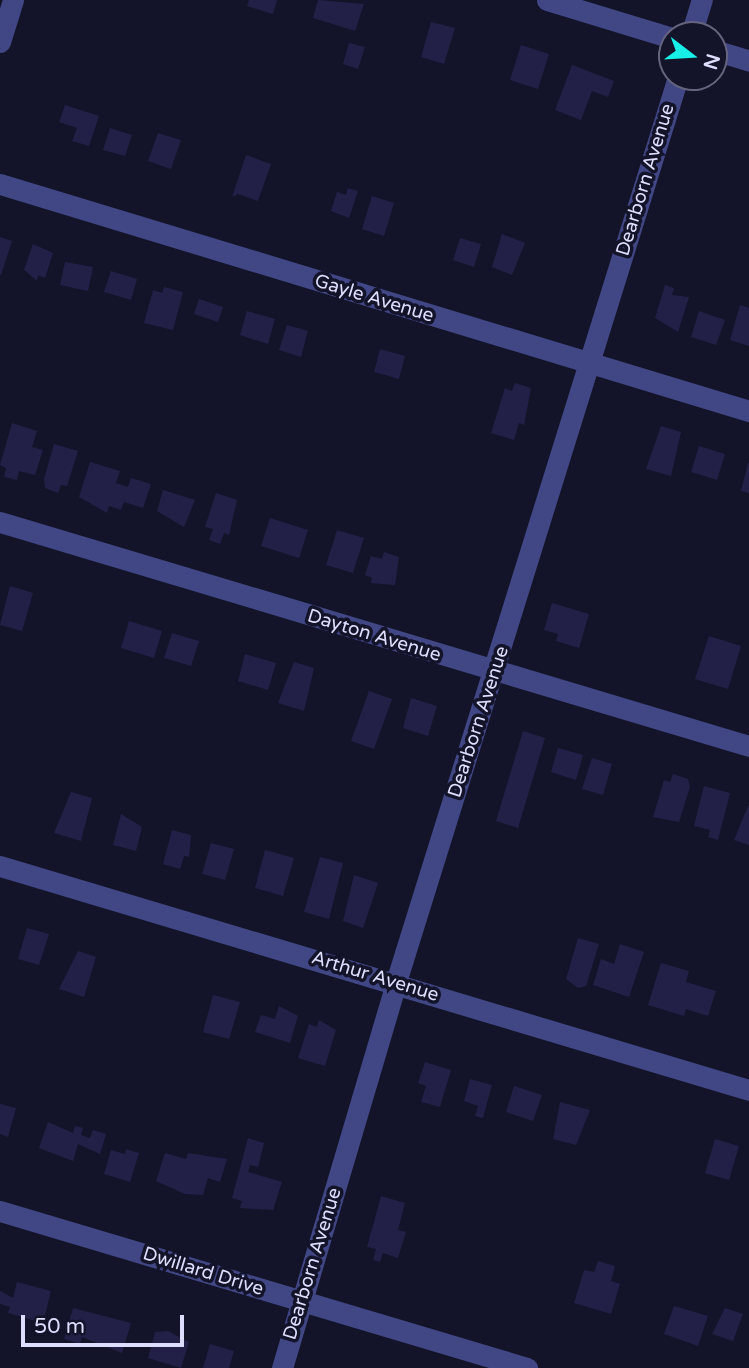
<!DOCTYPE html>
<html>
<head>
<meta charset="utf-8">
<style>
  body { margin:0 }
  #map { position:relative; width:749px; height:1368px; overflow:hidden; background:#131329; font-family:"Varela Round",sans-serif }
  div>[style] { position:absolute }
  .building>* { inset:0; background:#232048 }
  .minor>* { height:21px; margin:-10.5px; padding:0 10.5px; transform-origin:10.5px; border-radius:10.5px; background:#414784 }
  span { translate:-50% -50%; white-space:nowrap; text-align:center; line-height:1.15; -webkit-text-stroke:7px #131329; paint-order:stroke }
  .street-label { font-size:19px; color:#ddddfd }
  .north { position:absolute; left:658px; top:21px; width:70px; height:70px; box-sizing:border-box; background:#131329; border:2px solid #64647e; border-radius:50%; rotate:107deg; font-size:19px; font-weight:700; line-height:28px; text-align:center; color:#ddddfd }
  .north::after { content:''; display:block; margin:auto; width:24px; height:32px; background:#17efe7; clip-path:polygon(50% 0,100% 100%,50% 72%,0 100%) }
  .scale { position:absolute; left:21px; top:1315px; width:163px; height:32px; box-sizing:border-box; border:4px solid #ddddfd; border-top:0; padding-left:9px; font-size:21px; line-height:24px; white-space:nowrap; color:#ddddfd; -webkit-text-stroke:5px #131329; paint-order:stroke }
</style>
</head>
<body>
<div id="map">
  <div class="building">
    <div style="clip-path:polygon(249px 0,277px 0,273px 14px,247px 6px)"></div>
    <div style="clip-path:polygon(318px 0,364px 4px,355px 31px,313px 18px)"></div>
    <div style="clip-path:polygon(431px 22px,455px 28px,444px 64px,421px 57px)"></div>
    <div style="clip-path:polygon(349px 43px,365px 47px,358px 69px,343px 64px)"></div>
    <div style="clip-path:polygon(521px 45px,549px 54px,538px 89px,510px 80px)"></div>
    <div style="clip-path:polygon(572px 65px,614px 81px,608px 97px,592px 91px,581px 120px,555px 110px)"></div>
    <div style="clip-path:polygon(65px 105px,99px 116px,89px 146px,72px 141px,77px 128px,59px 122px)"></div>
    <div style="clip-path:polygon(110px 128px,132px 135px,125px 156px,103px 150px)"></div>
    <div style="clip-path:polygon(158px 133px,181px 140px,171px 169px,148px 161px)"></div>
    <div style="clip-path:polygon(246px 155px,271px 164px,258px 201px,238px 194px,232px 197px)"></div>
    <div style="clip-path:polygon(348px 188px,358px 191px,349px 218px,331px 211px,337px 192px,346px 195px)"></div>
    <div style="clip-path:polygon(372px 196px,394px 203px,384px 236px,362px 229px)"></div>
    <div style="clip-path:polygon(502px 234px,525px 243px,512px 275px,492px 267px)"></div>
    <div style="clip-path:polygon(0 237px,12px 241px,1px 275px,0 275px)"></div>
    <div style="clip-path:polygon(460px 238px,481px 244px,474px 267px,453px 260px)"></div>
    <div style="clip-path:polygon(33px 244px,53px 253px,45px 278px,38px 275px,37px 281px,24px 270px)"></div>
    <div style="clip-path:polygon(65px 262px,93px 267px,88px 291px,60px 285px)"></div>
    <div style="clip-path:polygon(111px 271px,137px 279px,131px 300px,104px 292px)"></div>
    <div style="clip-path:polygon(665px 285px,674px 288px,672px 295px,689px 297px,678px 332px,655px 318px)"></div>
    <div style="clip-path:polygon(164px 287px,183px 292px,173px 330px,144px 323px,153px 290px,162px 293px)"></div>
    <div style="clip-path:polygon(199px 299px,223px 307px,218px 322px,194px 314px)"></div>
    <div style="clip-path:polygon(740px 305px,749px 308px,749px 346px,730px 340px)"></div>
    <div style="clip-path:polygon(247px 311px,275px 319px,268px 344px,240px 335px)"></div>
    <div style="clip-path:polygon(699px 311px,725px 320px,716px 345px,691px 337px)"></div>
    <div style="clip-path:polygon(287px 325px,308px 331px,301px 357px,279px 350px)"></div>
    <div style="clip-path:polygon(380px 349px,405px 356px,399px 379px,374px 372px)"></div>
    <div style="clip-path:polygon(515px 383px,531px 388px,524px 425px,519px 423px,514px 440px,491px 433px,505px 388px,512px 391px)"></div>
    <div style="clip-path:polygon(12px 423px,37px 431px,32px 447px,43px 450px,35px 475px,19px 471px,17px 480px,4px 477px,6px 468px,0 465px)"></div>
    <div style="clip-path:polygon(661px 426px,681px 432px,671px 476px,646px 469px)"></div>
    <div style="clip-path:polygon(54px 444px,78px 451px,67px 486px,61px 485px,58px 493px,45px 488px,44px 479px)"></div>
    <div style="clip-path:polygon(699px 446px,725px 454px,717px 480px,691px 472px)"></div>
    <div style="clip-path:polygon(90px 462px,120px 471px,116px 483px,128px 487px,131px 478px,151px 484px,143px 508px,124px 502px,121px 510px,109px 506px,107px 513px,79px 497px)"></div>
    <div style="clip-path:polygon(748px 463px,749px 463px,749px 493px,741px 491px)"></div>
    <div style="clip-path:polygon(163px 490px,195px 500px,184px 527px,157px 511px)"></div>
    <div style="clip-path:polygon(216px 493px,237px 500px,229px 535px,224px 533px,220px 544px,209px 540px,213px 529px,205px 527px)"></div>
    <div style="clip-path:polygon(270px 518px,308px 530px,299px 558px,261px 546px)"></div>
    <div style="clip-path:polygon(337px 530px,364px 538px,353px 573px,326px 565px)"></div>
    <div style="clip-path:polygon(384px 552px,399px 557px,395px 585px,371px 583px,372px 578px,365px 575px,371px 556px,382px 559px)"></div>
    <div style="clip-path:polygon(10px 586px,33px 593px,22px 631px,0 625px)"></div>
    <div style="clip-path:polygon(552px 603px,589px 614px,579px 648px,556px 641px,558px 634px,544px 630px)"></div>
    <div style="clip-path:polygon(129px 621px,162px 631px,154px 658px,121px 648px)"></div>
    <div style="clip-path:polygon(172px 633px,199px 641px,191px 666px,164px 658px)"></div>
    <div style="clip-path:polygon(709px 636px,741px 646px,728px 689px,695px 679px)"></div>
    <div style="clip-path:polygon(245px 654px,276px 663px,268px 690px,238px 681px)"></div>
    <div style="clip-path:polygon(294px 662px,314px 668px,304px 711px,278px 703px)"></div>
    <div style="clip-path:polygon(369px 691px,392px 699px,374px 749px,351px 741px)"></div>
    <div style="clip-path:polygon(411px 698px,437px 706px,428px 736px,403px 728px)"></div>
    <div style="clip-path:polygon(523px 731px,545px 738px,518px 828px,496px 821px)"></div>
    <div style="clip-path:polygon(558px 748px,583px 755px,576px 780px,551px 772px)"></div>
    <div style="clip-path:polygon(592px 758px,612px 764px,603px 795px,582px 789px)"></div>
    <div style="clip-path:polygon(673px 774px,688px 779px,690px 787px,679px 822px,653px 817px,664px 780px,670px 782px)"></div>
    <div style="clip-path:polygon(704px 786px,730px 793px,718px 840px,708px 837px,710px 830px,694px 826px)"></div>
    <div style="clip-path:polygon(71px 792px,92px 798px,81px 841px,54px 833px)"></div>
    <div style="clip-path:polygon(748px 806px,749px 806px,749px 845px,734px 840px)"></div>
    <div style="clip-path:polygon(121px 814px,142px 827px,136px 851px,113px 845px)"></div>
    <div style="clip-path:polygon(172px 830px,191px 835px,189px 857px,184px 856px,180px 869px,163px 864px)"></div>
    <div style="clip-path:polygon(211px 843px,234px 849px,225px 880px,202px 874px)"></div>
    <div style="clip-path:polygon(265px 850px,294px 858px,283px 896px,255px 888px)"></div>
    <div style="clip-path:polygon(320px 857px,343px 863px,329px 919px,304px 912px)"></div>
    <div style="clip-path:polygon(354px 875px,378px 883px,363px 928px,343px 921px)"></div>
    <div style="clip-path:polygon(27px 928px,49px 934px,39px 965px,18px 959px)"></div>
    <div style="clip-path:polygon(578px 938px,599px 944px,586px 986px,578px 988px,566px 979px)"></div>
    <div style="clip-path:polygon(620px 944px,644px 952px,629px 997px,593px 985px,601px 959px,614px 964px)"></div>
    <div style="clip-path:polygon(78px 951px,96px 957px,84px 997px,59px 989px)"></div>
    <div style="clip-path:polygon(661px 963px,689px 971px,686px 982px,716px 991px,708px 1016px,686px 1009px,684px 1016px,648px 1005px)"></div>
    <div style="clip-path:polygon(213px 995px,240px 1002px,229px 1039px,203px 1032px)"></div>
    <div style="clip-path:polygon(279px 1006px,298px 1016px,290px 1043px,255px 1032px,261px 1015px,275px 1019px)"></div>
    <div style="clip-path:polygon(319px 1020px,336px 1030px,325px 1066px,298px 1058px,309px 1024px,317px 1027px)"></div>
    <div style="clip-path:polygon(425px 1062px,451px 1070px,440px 1107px,421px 1102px,426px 1086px,418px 1083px)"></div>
    <div style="clip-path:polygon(470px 1079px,492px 1085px,483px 1118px,475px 1116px,478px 1106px,464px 1101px)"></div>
    <div style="clip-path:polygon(514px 1086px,542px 1095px,533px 1121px,506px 1112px)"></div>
    <div style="clip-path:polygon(560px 1102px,590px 1110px,576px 1145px,553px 1139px)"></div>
    <div style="clip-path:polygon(0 1104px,16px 1108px,8px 1137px,0 1134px)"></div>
    <div style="clip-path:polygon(48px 1122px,73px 1133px,75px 1126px,83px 1128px,81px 1135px,90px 1138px,93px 1130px,106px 1134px,100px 1154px,78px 1144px,73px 1161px,39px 1148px)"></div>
    <div style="clip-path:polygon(248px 1138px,264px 1143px,258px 1167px,250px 1165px,248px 1172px,282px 1182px,273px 1210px,240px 1208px,242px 1201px,232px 1198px)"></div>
    <div style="clip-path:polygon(715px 1139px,739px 1146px,729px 1180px,705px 1173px)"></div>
    <div style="clip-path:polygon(126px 1149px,139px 1153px,130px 1182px,104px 1174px,111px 1150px,125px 1154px)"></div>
    <div style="clip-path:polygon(165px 1153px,186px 1159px,188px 1153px,227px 1159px,220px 1182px,208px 1178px,203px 1195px,185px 1194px,156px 1181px)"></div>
    <div style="clip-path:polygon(381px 1196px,405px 1203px,398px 1230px,406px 1232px,398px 1258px,383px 1253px,380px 1262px,373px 1260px,376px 1249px,367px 1247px)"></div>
    <div style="clip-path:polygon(598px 1261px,615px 1266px,611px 1281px,620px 1284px,611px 1314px,574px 1303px,584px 1270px,594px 1272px)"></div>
    <div style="clip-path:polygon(17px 1282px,51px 1291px,43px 1323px,8px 1313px,10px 1307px,0 1304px,0 1291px,13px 1298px)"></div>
    <div style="clip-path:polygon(674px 1306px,708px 1316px,698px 1346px,664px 1334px)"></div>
    <div style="clip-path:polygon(73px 1308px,131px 1323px,122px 1353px,82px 1337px,80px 1344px,64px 1339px)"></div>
    <div style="clip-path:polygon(725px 1308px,743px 1314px,733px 1341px,712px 1334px)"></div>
    <div style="clip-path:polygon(168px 1331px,189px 1342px,181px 1368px,148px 1358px,155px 1332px)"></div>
    <div style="clip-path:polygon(210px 1344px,234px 1351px,229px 1368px,203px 1368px)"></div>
  </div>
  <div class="minor">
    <div style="left:547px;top:0;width:131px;rotate:16.9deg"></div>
    <div style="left:691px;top:35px;width:37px;rotate:-73deg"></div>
    <div style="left:0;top:42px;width:44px;rotate:-72.8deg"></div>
    <div style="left:714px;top:50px;width:37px;rotate:17deg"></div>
    <div style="left:0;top:184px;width:783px;rotate:16.86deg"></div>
    <div style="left:0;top:522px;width:782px;rotate:16.65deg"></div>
    <div style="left:0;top:866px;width:782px;rotate:16.65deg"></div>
    <div style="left:0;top:1211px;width:550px;rotate:16.59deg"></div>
    <div style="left:282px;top:1368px;width:402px;rotate:-73.5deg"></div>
    <div style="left:396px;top:982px;width:948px;rotate:-72.69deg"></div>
  </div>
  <div class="street-label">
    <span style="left:646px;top:180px;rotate:-73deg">Dearborn Avenue</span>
    <span style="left:374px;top:299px;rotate:17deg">Gayle Avenue</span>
    <span style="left:374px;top:636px;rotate:17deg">Dayton Avenue</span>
    <span style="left:479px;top:722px;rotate:-72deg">Dearborn Avenue</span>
    <span style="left:375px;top:977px;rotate:17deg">Arthur Avenue</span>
    <span style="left:313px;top:1264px;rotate:-73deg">Dearborn Avenue</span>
    <span style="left:203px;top:1272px;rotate:17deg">Dwillard Drive</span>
  </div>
  <div class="north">N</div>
  <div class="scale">50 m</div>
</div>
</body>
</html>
